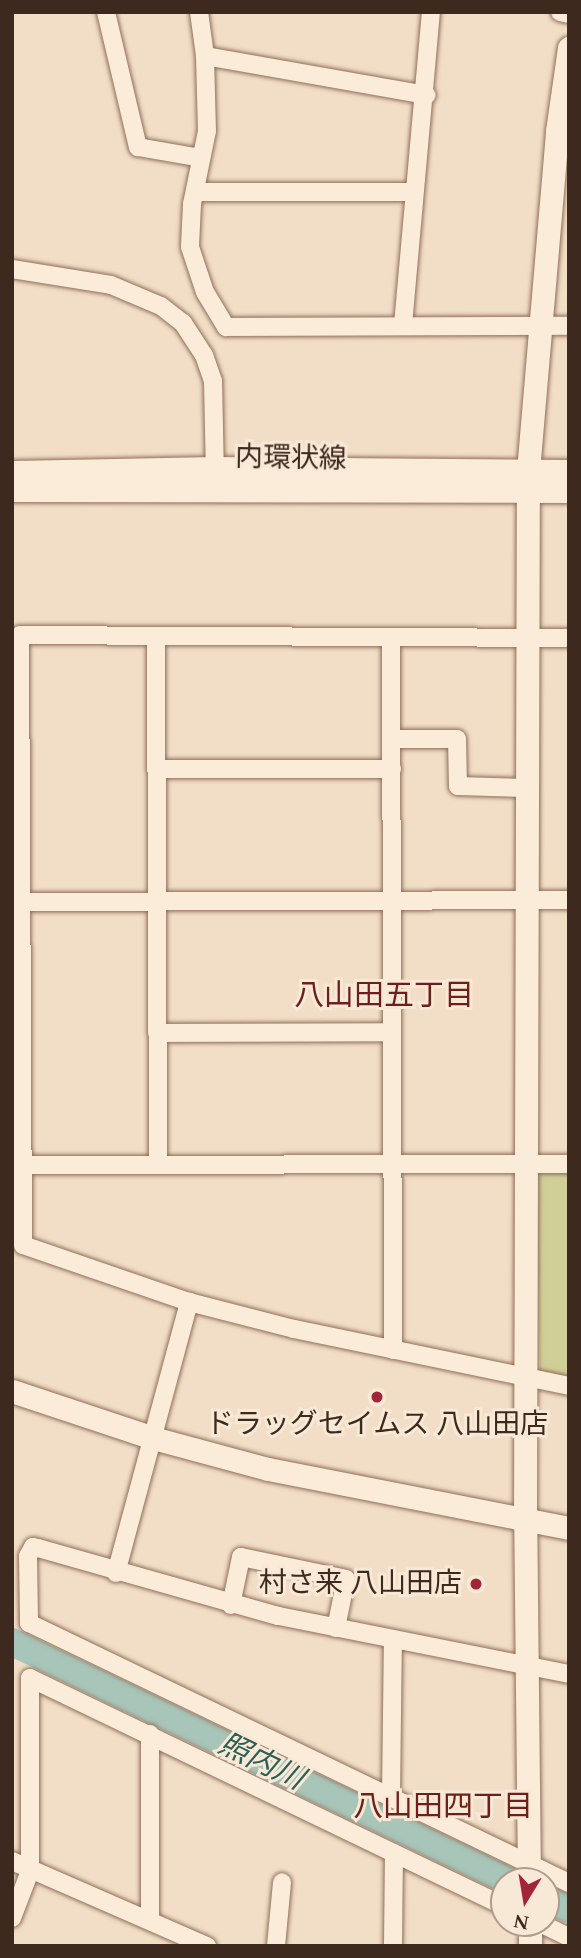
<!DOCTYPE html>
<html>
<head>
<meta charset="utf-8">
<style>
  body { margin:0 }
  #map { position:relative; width:581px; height:1958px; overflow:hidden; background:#f2dec6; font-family:Spectral,"Noto Sans JP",serif }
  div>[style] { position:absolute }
  .green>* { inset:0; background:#d1cf98 }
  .river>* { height:28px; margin:-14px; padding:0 14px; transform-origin:14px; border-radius:14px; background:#a7c5b8 }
  .roads { filter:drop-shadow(0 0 2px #8f6e5a) drop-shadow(0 0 2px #8f6e5a) }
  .minor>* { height:18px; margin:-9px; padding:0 9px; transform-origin:9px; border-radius:9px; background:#fbecda }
  .tertiary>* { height:23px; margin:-11.5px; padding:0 11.5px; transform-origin:11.5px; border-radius:11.5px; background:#fbecda }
  .dots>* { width:19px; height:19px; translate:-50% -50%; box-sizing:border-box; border:4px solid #f8e9d6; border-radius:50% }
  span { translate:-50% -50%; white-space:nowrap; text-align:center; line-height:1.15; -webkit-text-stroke:6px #f8e9d6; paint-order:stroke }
  .street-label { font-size:28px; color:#3e291f }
  .poi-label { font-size:28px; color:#3e291f }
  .right { translate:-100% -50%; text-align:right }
  .neighbourhood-label { font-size:30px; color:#6e1f1a }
  .water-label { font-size:30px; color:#2d5f54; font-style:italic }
  .frame { position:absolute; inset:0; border:14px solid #3e291f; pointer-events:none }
  .north { position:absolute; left:490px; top:1867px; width:70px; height:70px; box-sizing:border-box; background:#f8e9d6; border:2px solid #ae9c8d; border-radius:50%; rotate:191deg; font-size:19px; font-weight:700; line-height:28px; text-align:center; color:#3e291f }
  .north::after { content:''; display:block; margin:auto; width:24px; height:32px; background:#a32439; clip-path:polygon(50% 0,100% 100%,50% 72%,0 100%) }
</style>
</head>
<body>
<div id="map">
  <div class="green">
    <div style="clip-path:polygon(536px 1169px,569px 1170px,569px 1379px,540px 1373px)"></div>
  </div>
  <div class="river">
    <div style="left:12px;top:1642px;width:551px;rotate:25.68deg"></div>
    <div style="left:546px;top:1899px;width:25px;rotate:23deg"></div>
  </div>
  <div class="roads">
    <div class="minor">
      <div style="left:106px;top:12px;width:139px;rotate:76.7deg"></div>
      <div style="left:138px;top:147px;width:64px;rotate:9.9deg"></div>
      <div style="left:199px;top:12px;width:44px;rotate:82.2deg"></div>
      <div style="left:205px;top:56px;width:75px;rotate:88.5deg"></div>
      <div style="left:207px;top:131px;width:75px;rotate:101.6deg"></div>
      <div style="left:192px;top:204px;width:43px;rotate:92.7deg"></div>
      <div style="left:190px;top:247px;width:47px;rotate:71.6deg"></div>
      <div style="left:205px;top:292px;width:41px;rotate:59deg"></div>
      <div style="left:226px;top:327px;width:343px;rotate:-0.2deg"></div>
      <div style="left:560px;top:12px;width:9px;rotate:13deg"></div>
      <div style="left:205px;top:56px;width:225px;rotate:10deg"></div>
      <div style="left:195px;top:192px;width:219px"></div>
      <div style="left:12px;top:269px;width:100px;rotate:9.2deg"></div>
      <div style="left:111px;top:285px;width:54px;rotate:22.8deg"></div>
      <div style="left:161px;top:306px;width:28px;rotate:38deg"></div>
      <div style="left:183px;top:323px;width:38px;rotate:57deg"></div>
      <div style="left:204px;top:355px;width:28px;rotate:71deg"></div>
      <div style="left:213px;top:381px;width:99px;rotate:88.8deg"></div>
      <div style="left:403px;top:325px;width:314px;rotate:-84.9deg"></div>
      <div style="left:391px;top:637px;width:713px;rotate:89.84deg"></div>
      <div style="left:156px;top:638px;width:527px;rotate:89.78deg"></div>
      <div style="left:569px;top:638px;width:549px;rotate:-179.69deg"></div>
      <div style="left:20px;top:635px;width:610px;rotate:89.72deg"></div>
      <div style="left:23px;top:1245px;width:176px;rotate:19deg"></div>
      <div style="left:189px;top:1302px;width:108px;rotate:14.4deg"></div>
      <div style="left:294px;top:1329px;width:281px;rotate:11.7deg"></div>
      <div style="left:391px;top:739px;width:66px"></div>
      <div style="left:457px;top:739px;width:47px;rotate:88.8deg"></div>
      <div style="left:458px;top:786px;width:67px;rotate:1.7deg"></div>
      <div style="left:156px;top:769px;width:236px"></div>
      <div style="left:24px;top:902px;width:545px;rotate:-0.21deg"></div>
      <div style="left:157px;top:1033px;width:235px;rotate:-0.2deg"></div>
      <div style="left:25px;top:1165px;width:544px;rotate:-0.11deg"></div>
      <div style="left:116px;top:1573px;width:281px;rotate:-74.9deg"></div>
      <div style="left:231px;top:1605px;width:49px;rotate:-78.2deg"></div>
      <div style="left:241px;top:1557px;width:107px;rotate:11.8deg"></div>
      <div style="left:346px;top:1579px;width:50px;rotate:101.5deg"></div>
      <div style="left:569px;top:1674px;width:297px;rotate:-168.7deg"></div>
      <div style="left:278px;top:1616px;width:249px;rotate:-164.2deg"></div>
      <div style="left:38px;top:1548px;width:5px;rotate:-169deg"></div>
      <div style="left:33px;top:1547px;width:10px;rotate:119deg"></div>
      <div style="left:28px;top:1556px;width:67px;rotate:89.1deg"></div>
      <div style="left:29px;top:1623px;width:599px;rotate:25.71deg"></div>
      <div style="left:150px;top:1734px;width:183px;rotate:90deg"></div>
      <div style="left:391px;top:1796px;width:156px;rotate:-89.3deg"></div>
      <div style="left:12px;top:1861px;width:213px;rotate:23.6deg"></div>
      <div style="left:12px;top:1918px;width:50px;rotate:-69deg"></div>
      <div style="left:30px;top:1871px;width:193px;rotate:-90deg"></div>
      <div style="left:30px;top:1678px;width:526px;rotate:25.69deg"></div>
      <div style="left:540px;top:1923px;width:32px;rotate:26deg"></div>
      <div style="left:276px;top:1946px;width:64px;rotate:-84.6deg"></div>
      <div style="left:393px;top:1946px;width:93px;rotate:-89.4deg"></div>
    </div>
    <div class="tertiary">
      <div style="left:12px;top:472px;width:203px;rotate:-1.1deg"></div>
      <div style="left:215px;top:468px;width:354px;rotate:0.5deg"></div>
      <div style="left:12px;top:490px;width:557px;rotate:0.1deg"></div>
      <div style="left:12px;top:1391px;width:149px;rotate:18.4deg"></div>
      <div style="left:153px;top:1438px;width:119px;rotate:15.1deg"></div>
      <div style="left:268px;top:1469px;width:307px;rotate:11.1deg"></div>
      <div style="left:529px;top:1881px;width:361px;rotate:-90.6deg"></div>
      <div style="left:525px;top:1520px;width:1049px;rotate:-89.84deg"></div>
      <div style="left:528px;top:471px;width:341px;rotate:-85.1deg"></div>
      <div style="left:557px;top:131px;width:84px;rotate:-81.8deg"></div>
      <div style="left:530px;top:1923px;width:23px;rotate:90deg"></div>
    </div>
  </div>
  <div class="dots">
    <div style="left:377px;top:1397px;background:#a32439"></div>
    <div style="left:476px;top:1584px;background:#a32439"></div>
  </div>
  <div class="street-label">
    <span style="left:291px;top:459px;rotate:1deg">内環状線</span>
  </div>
  <div class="poi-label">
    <span style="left:377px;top:1425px">ドラッグセイムス 八山田店</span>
    <span class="right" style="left:462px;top:1584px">村さ来 八山田店</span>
  </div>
  <div class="neighbourhood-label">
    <span style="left:384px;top:996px">八山田五丁目</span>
    <span style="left:443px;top:1807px">八山田四丁目</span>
  </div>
  <div class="water-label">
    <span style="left:261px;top:1762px;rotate:26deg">照内川</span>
  </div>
  <div class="frame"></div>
  <div class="north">N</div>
</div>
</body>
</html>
